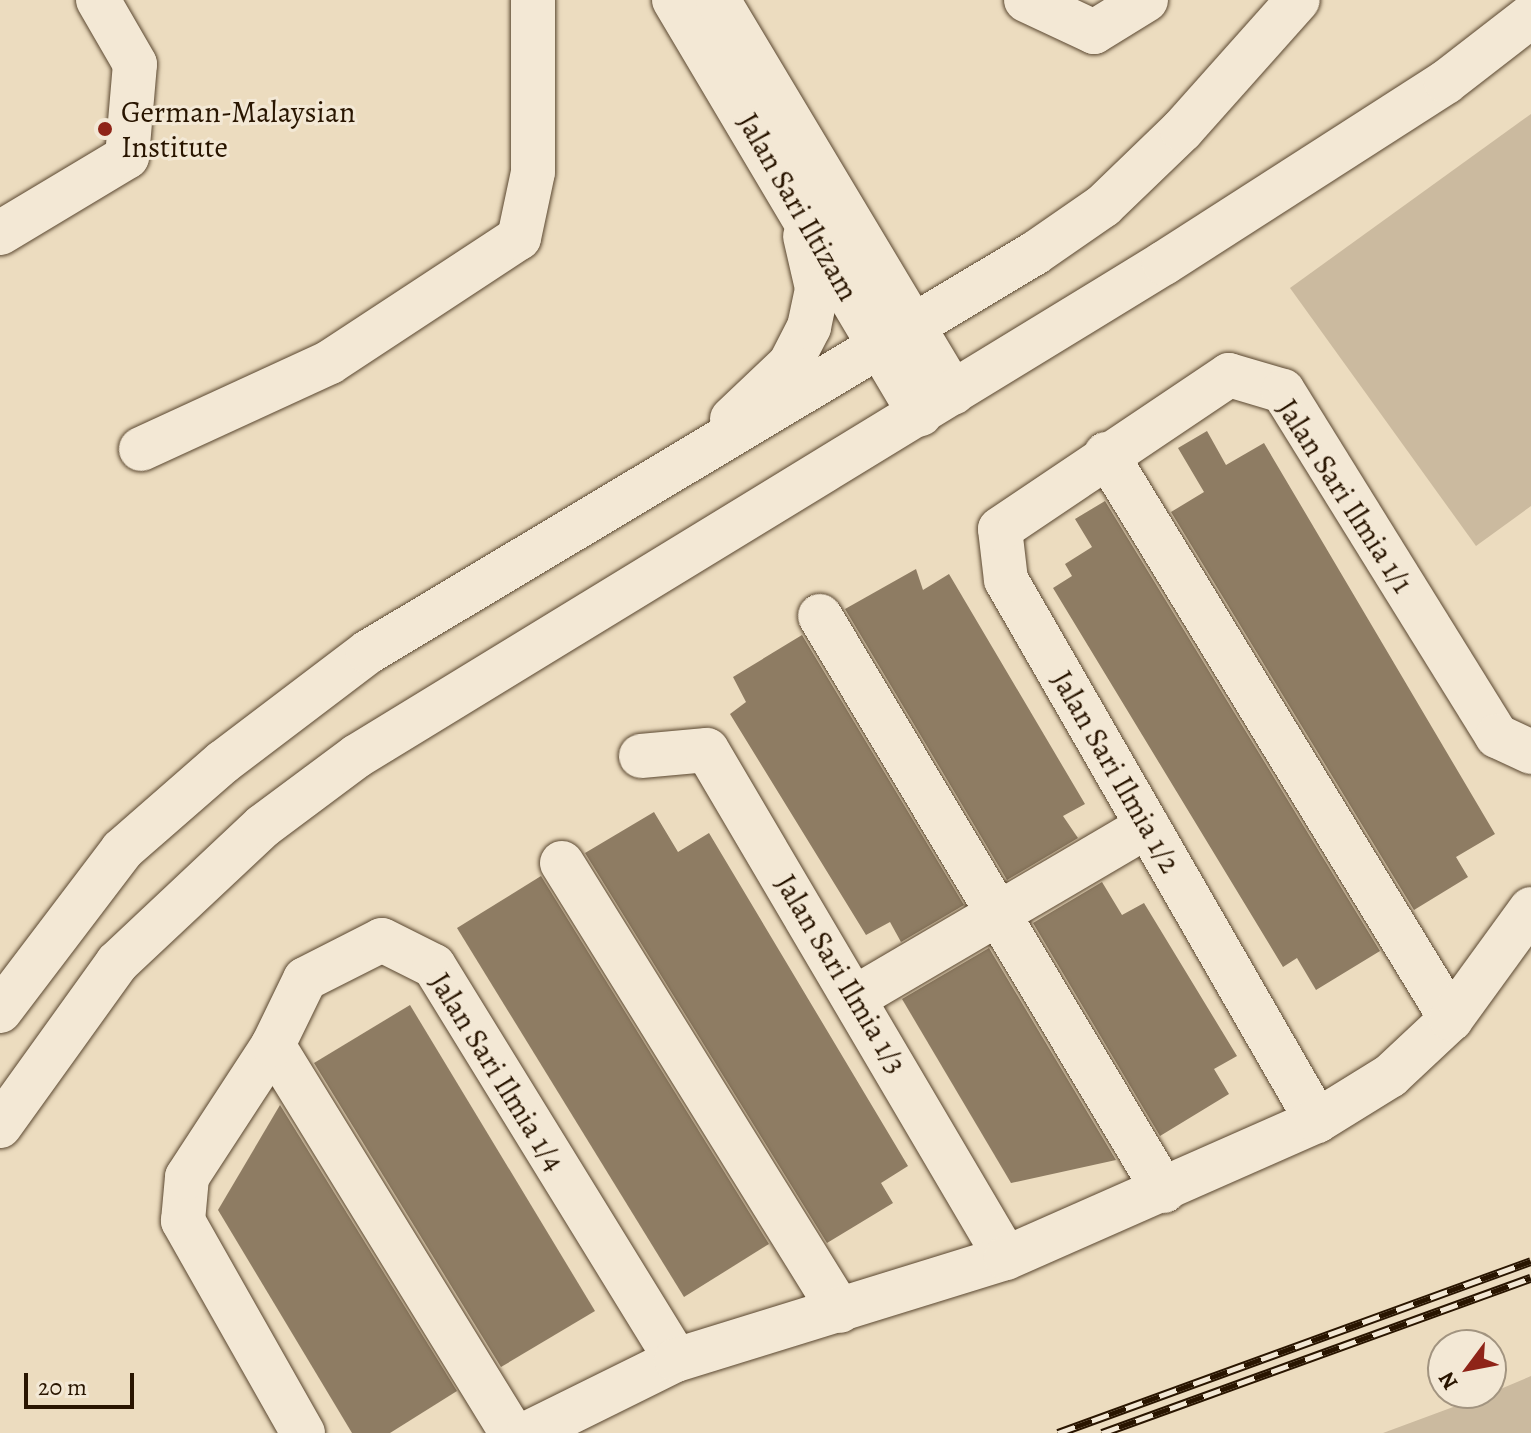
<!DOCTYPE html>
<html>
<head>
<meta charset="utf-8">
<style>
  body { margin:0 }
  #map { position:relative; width:1531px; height:1433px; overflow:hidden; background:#ecdcbf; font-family:Alegreya,serif }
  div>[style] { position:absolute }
  .green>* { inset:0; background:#cbba9f }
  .building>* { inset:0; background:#8e7c63 }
  .roads { filter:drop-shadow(0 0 2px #5a4730) drop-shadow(0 0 2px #5a4730) }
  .minor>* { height:44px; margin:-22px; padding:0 22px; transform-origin:22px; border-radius:22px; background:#f3e8d5 }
  .rail>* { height:9px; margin-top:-4.5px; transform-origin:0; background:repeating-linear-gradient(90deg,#f3e8d5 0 18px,#291500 0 36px); box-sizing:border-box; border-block:2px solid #291500 }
  .dots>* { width:22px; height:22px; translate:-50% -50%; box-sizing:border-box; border:4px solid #f3e8d5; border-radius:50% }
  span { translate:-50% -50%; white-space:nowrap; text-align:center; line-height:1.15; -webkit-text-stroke:6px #f3e8d5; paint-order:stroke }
  .poi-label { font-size:30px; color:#291500 }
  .left { translate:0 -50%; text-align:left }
  .street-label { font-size:30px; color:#291500 }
  .north { position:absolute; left:1427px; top:1329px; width:80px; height:80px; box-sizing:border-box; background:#f3e8d5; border:2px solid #a29480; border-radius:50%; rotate:238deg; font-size:22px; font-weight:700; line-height:32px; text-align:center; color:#291500 }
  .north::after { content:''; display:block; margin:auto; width:28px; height:36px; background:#8f2418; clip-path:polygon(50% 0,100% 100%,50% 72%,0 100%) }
  .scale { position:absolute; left:24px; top:1373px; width:110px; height:36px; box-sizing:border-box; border:4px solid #291500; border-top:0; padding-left:10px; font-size:24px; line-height:28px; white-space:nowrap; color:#291500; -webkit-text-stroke:6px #f3e8d5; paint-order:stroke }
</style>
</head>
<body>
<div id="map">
  <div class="green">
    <div style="clip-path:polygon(1531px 114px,1531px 506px,1476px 546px,1290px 288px)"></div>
    <div style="clip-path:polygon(1531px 1376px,1531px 1433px,1383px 1433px,1491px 1393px)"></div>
  </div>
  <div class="building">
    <div style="clip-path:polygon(1207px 431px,1226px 465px,1264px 443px,1495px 834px,1456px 857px,1468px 877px,1414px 910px,1171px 512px,1204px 492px,1178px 448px)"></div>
    <div style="clip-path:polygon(1105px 501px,1380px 951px,1316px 990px,1297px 958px,1283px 967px,1053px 588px,1072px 576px,1065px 564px,1092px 547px,1075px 519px)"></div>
    <div style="clip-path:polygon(916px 569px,923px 590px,949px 574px,1085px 804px,1063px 816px,1078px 838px,1007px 880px,845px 609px)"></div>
    <div style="clip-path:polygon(802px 635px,964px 905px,901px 942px,890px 922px,866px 935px,730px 714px,746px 702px,733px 677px)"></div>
    <div style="clip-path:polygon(654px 812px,678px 852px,709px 833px,908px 1166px,881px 1183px,893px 1203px,827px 1243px,585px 853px)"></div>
    <div style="clip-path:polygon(541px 876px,769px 1244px,684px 1297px,457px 928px)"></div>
    <div style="clip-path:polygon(1102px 882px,1122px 915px,1144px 903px,1237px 1056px,1214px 1069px,1229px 1094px,1160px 1136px,1033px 923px)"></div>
    <div style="clip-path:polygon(989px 948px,1116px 1160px,1011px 1183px,902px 999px)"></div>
    <div style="clip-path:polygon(410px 1005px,595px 1311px,501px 1367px,314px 1063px)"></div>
    <div style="clip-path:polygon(280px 1105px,457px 1391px,390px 1433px,352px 1433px,218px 1210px)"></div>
  </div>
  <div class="roads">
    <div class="minor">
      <div style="left:674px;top:0;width:482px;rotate:59.3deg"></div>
      <div style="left:718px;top:0;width:458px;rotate:59.1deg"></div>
      <div style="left:1026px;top:0;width:75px;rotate:25.2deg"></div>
      <div style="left:1094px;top:32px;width:61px;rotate:-31.6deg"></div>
      <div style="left:0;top:233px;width:148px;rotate:-30.9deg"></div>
      <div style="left:127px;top:157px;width:93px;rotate:-85.1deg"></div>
      <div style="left:135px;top:64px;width:74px;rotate:-120deg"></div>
      <div style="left:732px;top:419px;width:80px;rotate:-43.5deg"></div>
      <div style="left:790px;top:364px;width:42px;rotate:-62.8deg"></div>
      <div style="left:809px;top:327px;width:40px;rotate:-78deg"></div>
      <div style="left:817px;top:288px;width:53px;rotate:-103deg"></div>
      <div style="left:141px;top:449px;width:208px;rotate:-24.7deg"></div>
      <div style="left:330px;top:362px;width:226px;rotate:-33.3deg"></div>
      <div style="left:519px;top:238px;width:67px;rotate:-78deg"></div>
      <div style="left:533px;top:172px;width:172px;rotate:-90deg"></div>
      <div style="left:1106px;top:454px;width:662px;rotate:58.59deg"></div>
      <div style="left:820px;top:616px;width:670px;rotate:59.11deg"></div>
      <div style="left:641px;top:756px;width:66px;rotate:-5.2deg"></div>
      <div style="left:707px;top:750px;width:589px;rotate:59.52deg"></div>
      <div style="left:562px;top:863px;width:527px;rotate:58.18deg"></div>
      <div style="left:856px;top:997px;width:338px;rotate:-30.4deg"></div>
      <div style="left:0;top:1011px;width:202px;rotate:-52.8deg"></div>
      <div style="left:122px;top:850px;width:134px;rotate:-41.1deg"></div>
      <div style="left:223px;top:762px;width:182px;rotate:-37.2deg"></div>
      <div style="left:368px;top:652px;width:777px;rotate:-30.89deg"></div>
      <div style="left:1035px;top:253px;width:83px;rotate:-34.7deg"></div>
      <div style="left:1103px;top:206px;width:110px;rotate:-43.9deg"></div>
      <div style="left:1182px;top:130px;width:174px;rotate:-48.3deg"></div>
      <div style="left:273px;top:1045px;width:456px;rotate:58.4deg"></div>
      <div style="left:1317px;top:1121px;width:624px;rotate:-119.89deg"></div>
      <div style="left:1006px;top:580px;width:51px;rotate:-96.7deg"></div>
      <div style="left:1000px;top:529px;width:276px;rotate:-33.9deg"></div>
      <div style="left:1229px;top:375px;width:56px;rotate:16.5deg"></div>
      <div style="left:1283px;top:391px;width:406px;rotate:58.2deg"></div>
      <div style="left:1497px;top:736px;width:38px;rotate:25deg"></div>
      <div style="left:0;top:1126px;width:201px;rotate:-54.3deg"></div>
      <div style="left:117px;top:963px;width:200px;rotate:-43.2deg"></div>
      <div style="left:263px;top:826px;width:117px;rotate:-36.7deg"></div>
      <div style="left:357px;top:756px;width:946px;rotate:-31.42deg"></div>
      <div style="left:1164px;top:263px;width:335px;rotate:-32.7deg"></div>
      <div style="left:1446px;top:82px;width:108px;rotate:-37.8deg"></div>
      <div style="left:303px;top:1433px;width:244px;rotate:-119.5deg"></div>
      <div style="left:183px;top:1221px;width:44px;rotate:-84.8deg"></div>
      <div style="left:187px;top:1177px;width:158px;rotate:-56.9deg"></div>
      <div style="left:273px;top:1045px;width:73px;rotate:-64.1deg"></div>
      <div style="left:305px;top:979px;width:86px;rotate:-26.9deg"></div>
      <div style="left:382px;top:940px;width:58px;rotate:26.6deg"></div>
      <div style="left:434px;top:966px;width:462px;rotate:58.4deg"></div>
      <div style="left:528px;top:1433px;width:165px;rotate:-26.3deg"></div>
      <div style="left:676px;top:1360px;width:345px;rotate:-17.2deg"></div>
      <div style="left:1006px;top:1258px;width:340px;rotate:-23.8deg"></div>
      <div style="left:1317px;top:1121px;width:86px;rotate:-31.7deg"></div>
      <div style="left:1390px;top:1076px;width:83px;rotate:-43.1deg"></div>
      <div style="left:1451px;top:1019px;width:136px;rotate:-54deg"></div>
    </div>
  </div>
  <div class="rail">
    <div style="left:1058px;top:1433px;width:503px;rotate:-19.98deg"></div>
    <div style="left:1102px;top:1433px;width:456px;rotate:-19.9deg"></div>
  </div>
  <div class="dots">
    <div style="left:105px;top:129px;background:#8f2418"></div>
  </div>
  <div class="poi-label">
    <span class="left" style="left:121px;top:129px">German-Malaysian<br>Institute</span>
  </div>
  <div class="street-label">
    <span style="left:798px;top:207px;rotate:60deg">Jalan Sari Iltizam</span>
    <span style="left:1345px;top:496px;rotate:57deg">Jalan Sari Ilmia 1/1</span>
    <span style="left:1116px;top:772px;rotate:60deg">Jalan Sari Ilmia 1/2</span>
    <span style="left:841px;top:974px;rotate:59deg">Jalan Sari Ilmia 1/3</span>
    <span style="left:497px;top:1072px;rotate:58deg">Jalan Sari Ilmia 1/4</span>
  </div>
  <div class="north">N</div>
  <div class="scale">20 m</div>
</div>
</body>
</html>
